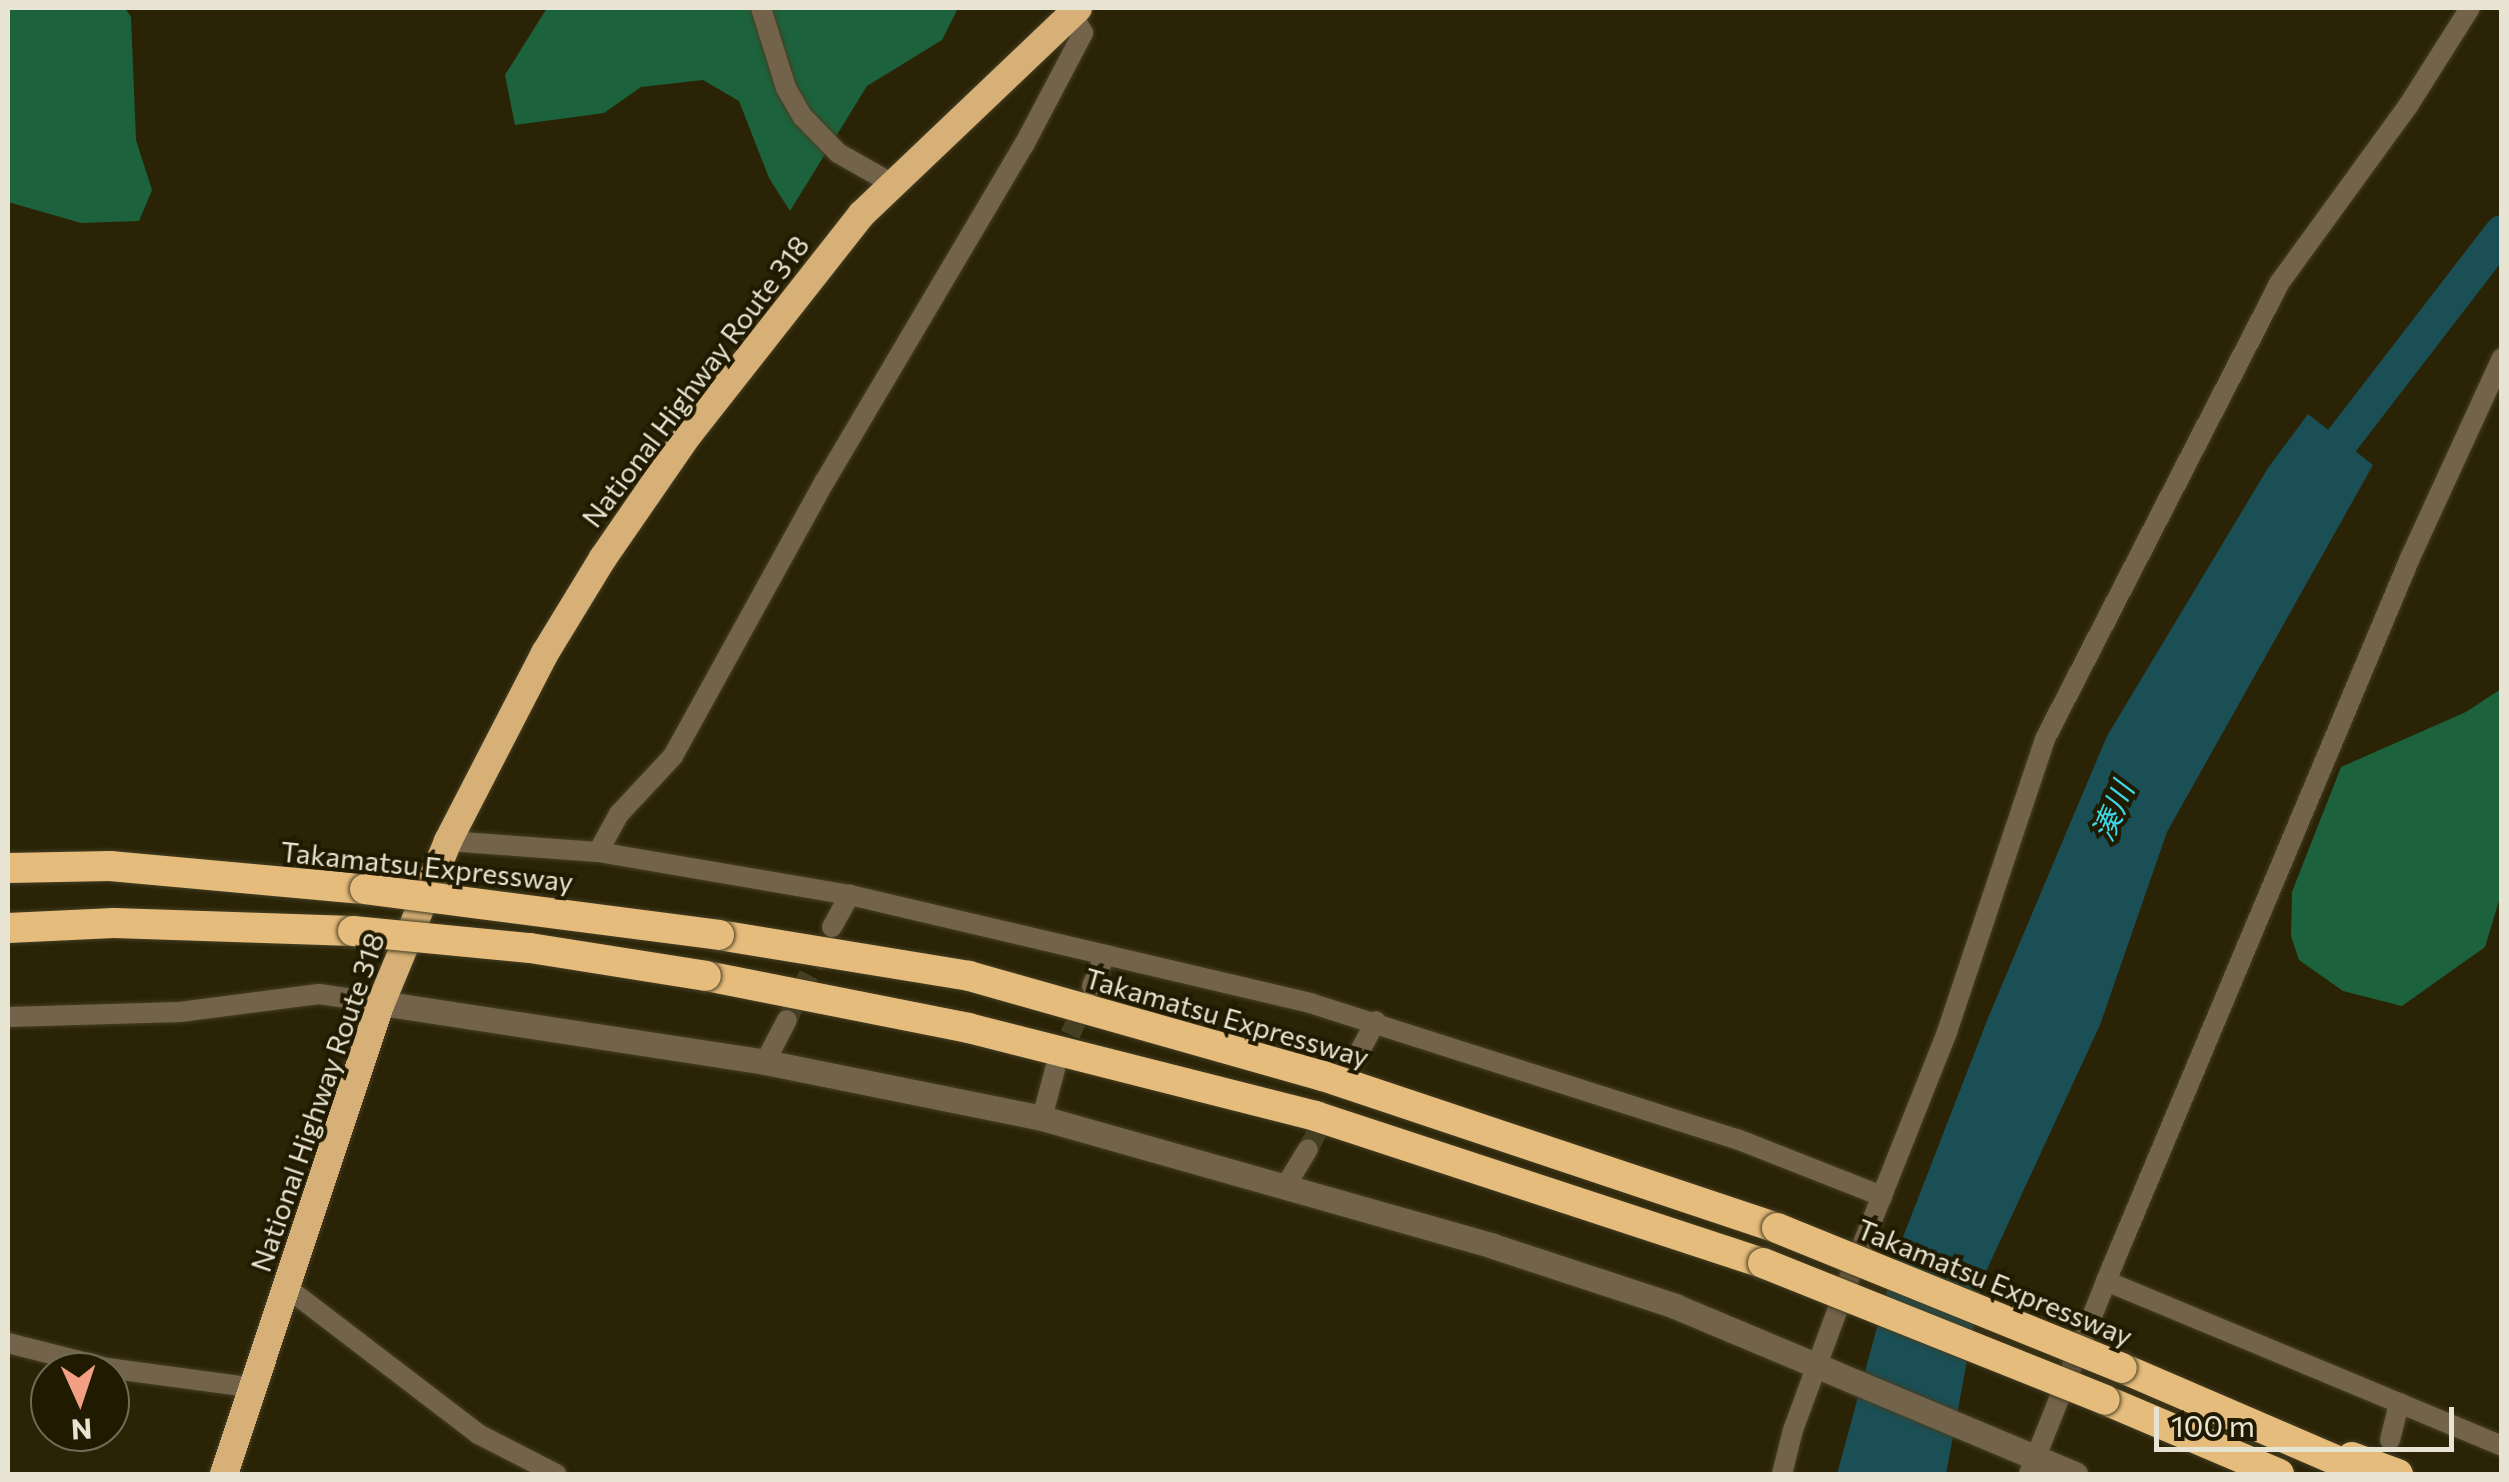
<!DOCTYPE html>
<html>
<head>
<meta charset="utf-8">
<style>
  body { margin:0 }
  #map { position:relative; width:2509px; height:1482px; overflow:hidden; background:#2a2306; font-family:Commissioner,"Noto Sans JP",sans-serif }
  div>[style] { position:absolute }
  .forest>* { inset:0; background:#1c633d }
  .water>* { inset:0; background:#194f55 }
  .river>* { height:35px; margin:-17.5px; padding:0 17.5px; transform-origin:17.5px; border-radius:17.5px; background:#194f55 }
  .minor-tunnel>* { height:20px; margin-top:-10px; transform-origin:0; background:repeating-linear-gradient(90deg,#464025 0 20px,transparent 0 30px) }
  .roads { filter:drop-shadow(0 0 2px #453e23) drop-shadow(0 0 2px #453e23) }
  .minor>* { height:20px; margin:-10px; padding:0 10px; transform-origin:10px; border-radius:10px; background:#74634b }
  .tertiary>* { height:25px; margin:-12.5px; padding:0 12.5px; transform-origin:12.5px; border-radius:12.5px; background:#74634b }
  .trunk>* { height:28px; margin:-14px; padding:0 14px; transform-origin:14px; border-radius:14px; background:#d6b076 }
  .motorway>* { height:30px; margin:-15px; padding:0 15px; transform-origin:15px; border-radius:15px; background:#e6bc7c }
  .bridges { filter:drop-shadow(0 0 2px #453e23) drop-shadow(0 0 2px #453e23) }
  .motorway-bridge>* { height:30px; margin:-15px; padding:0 15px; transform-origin:15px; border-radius:15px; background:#e6bc7c }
  span { translate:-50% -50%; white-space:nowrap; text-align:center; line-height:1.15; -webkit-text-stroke:8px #201a00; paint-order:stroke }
  .street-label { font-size:28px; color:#e8e4d3 }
  .water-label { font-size:30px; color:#3ed6e7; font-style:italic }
  .frame { position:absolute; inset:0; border:10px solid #e8e4d3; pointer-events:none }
  .north { position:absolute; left:30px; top:1352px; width:100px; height:100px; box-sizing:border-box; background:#201a00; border:2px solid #706b54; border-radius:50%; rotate:177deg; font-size:28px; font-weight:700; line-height:40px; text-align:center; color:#e8e4d3 }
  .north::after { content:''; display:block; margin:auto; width:35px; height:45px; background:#f39f83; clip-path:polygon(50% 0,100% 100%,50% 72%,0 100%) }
  .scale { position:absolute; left:2154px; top:1407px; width:300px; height:45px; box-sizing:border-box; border:5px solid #e8e4d3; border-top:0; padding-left:12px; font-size:30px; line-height:35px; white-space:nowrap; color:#e8e4d3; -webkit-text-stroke:8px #201a00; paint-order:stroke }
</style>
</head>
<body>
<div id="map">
  <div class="forest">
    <div style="clip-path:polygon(8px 8px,125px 8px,131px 17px,136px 140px,152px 190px,139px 221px,81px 223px,8px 202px)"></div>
    <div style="clip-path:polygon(547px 8px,958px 8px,942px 40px,867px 86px,790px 211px,769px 178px,739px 101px,703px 80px,641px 87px,604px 113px,515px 125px,505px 75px)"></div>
    <div style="clip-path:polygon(2501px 689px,2501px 894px,2485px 947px,2402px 1006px,2343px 991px,2299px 960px,2291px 936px,2292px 892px,2341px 767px,2466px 712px)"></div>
  </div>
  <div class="water">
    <div style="clip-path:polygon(2308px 414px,2373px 465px,2167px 832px,2100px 1025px,1982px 1280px,1946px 1474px,1837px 1474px,1898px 1250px,1988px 1018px,2107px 736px,2268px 468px)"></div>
  </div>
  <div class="river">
    <div style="left:2313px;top:477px;width:309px;rotate:-52.4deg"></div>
  </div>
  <div class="minor-tunnel">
    <div style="left:787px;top:1020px;width:88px;rotate:-64.3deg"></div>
    <div style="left:1058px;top:1062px;width:71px;rotate:-66deg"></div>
    <div style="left:1308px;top:1149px;width:101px;rotate:-62.2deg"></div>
  </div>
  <div class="roads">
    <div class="minor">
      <div style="left:761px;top:8px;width:84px;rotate:72.6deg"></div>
      <div style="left:786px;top:88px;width:34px;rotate:60deg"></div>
      <div style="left:803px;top:117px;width:50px;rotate:45.8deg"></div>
      <div style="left:838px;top:153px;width:63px;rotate:29.4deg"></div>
      <div style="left:448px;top:841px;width:150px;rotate:4.2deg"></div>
      <div style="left:598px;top:852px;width:256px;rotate:9.7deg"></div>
      <div style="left:850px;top:895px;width:473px;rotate:13.2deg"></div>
      <div style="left:1310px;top:1003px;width:448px;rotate:17.7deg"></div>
      <div style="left:1737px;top:1139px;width:156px;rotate:21.5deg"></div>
      <div style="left:598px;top:852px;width:43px;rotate:-61.1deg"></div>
      <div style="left:619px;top:814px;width:79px;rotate:-47deg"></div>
      <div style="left:673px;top:756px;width:314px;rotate:-61.1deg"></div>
      <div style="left:825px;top:481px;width:391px;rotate:-59.4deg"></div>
      <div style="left:1024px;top:145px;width:127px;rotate:-62.2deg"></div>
      <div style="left:1083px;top:33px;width:23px;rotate:-119deg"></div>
      <div style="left:832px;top:927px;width:37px;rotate:-61deg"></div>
      <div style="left:1092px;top:986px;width:34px;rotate:-67deg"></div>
      <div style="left:8px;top:1017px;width:172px;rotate:-1.7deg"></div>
      <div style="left:180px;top:1012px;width:140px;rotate:-7.4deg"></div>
      <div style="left:319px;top:994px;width:63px;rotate:8.3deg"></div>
      <div style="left:1355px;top:1060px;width:44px;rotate:-61.7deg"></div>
      <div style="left:765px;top:1062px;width:47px;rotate:-62.4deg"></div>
      <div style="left:1042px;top:1118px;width:51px;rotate:-75.1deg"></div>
      <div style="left:1285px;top:1187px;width:44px;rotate:-58.8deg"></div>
      <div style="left:2106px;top:1281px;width:784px;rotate:-67.19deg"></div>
      <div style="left:2410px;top:558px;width:220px;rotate:-65.3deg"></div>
      <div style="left:286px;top:1287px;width:242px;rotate:37.4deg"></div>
      <div style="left:478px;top:1434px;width:88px;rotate:27.1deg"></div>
      <div style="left:8px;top:1343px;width:102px;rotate:14.2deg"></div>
      <div style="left:107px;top:1368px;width:149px;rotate:7.7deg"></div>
      <div style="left:2390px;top:1440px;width:38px;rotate:-76deg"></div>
      <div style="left:1782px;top:1474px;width:45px;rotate:-76deg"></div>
      <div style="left:1793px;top:1430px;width:164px;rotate:-69.7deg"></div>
      <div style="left:1850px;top:1276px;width:263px;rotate:-68.3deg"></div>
      <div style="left:1947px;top:1032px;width:309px;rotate:-71.5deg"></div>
      <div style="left:2045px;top:739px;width:514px;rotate:-62.79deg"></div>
      <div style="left:2280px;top:282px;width:218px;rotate:-54deg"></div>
      <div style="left:2408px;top:106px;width:116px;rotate:-57.7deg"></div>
      <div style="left:2029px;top:1474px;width:208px;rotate:-68.2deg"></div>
      <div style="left:2106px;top:1281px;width:429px;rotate:22.6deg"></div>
    </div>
    <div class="tertiary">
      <div style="left:381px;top:1003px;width:389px;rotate:8.7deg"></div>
      <div style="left:765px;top:1062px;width:283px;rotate:11.4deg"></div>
      <div style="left:1042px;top:1118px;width:469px;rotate:15.8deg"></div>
      <div style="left:1493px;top:1246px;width:192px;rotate:18.2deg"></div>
      <div style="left:1675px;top:1306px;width:434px;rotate:22.8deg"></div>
    </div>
    <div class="trunk">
      <div style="left:224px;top:1474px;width:496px;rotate:-71.6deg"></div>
      <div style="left:381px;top:1003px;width:175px;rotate:-67.5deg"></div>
      <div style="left:448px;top:841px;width:212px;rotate:-62.7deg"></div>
      <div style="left:545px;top:653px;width:111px;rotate:-58.6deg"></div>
      <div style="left:603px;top:558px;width:150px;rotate:-55.4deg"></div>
      <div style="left:688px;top:435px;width:281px;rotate:-51.8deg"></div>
      <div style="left:862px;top:214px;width:298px;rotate:-43.6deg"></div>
    </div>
    <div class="motorway">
      <div style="left:8px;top:868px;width:102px;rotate:-1.1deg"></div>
      <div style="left:110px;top:866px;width:256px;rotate:5.2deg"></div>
      <div style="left:8px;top:928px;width:106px;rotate:-2.7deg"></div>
      <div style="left:114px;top:923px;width:239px;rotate:1.9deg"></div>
      <div style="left:719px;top:935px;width:253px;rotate:9.3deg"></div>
      <div style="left:969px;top:976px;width:368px;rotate:15.8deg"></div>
      <div style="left:1323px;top:1076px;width:479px;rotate:18.5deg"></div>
      <div style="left:706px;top:976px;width:267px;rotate:11.2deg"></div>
      <div style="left:968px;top:1028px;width:358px;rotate:14.2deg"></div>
      <div style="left:1315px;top:1116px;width:472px;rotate:18.2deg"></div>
      <div style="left:2122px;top:1368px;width:268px;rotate:23.3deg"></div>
      <div style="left:2105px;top:1400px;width:189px;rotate:23deg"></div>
      <div style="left:2352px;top:1457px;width:49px;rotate:20.3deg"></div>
    </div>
  </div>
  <div class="bridges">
    <div class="motorway-bridge">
      <div style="left:365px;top:889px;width:357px;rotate:7.4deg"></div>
      <div style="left:353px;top:931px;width:178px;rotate:5.5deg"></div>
      <div style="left:530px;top:948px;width:178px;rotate:9deg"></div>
      <div style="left:1777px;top:1228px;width:372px;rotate:22.1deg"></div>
      <div style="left:1763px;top:1263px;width:368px;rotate:21.8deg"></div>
    </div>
  </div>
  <div class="street-label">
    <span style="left:695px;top:381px;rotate:-53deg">National Highway Route 318</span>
    <span style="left:427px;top:866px;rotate:6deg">Takamatsu Expressway</span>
    <span style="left:1227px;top:1017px;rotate:16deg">Takamatsu Expressway</span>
    <span style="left:317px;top:1102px;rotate:-71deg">National Highway Route 318</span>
    <span style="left:1995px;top:1282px;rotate:22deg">Takamatsu Expressway</span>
  </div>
  <div class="water-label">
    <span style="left:2112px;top:811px;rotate:-67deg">湊川</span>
  </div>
  <div class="frame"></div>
  <div class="north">N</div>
  <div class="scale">100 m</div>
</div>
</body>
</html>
